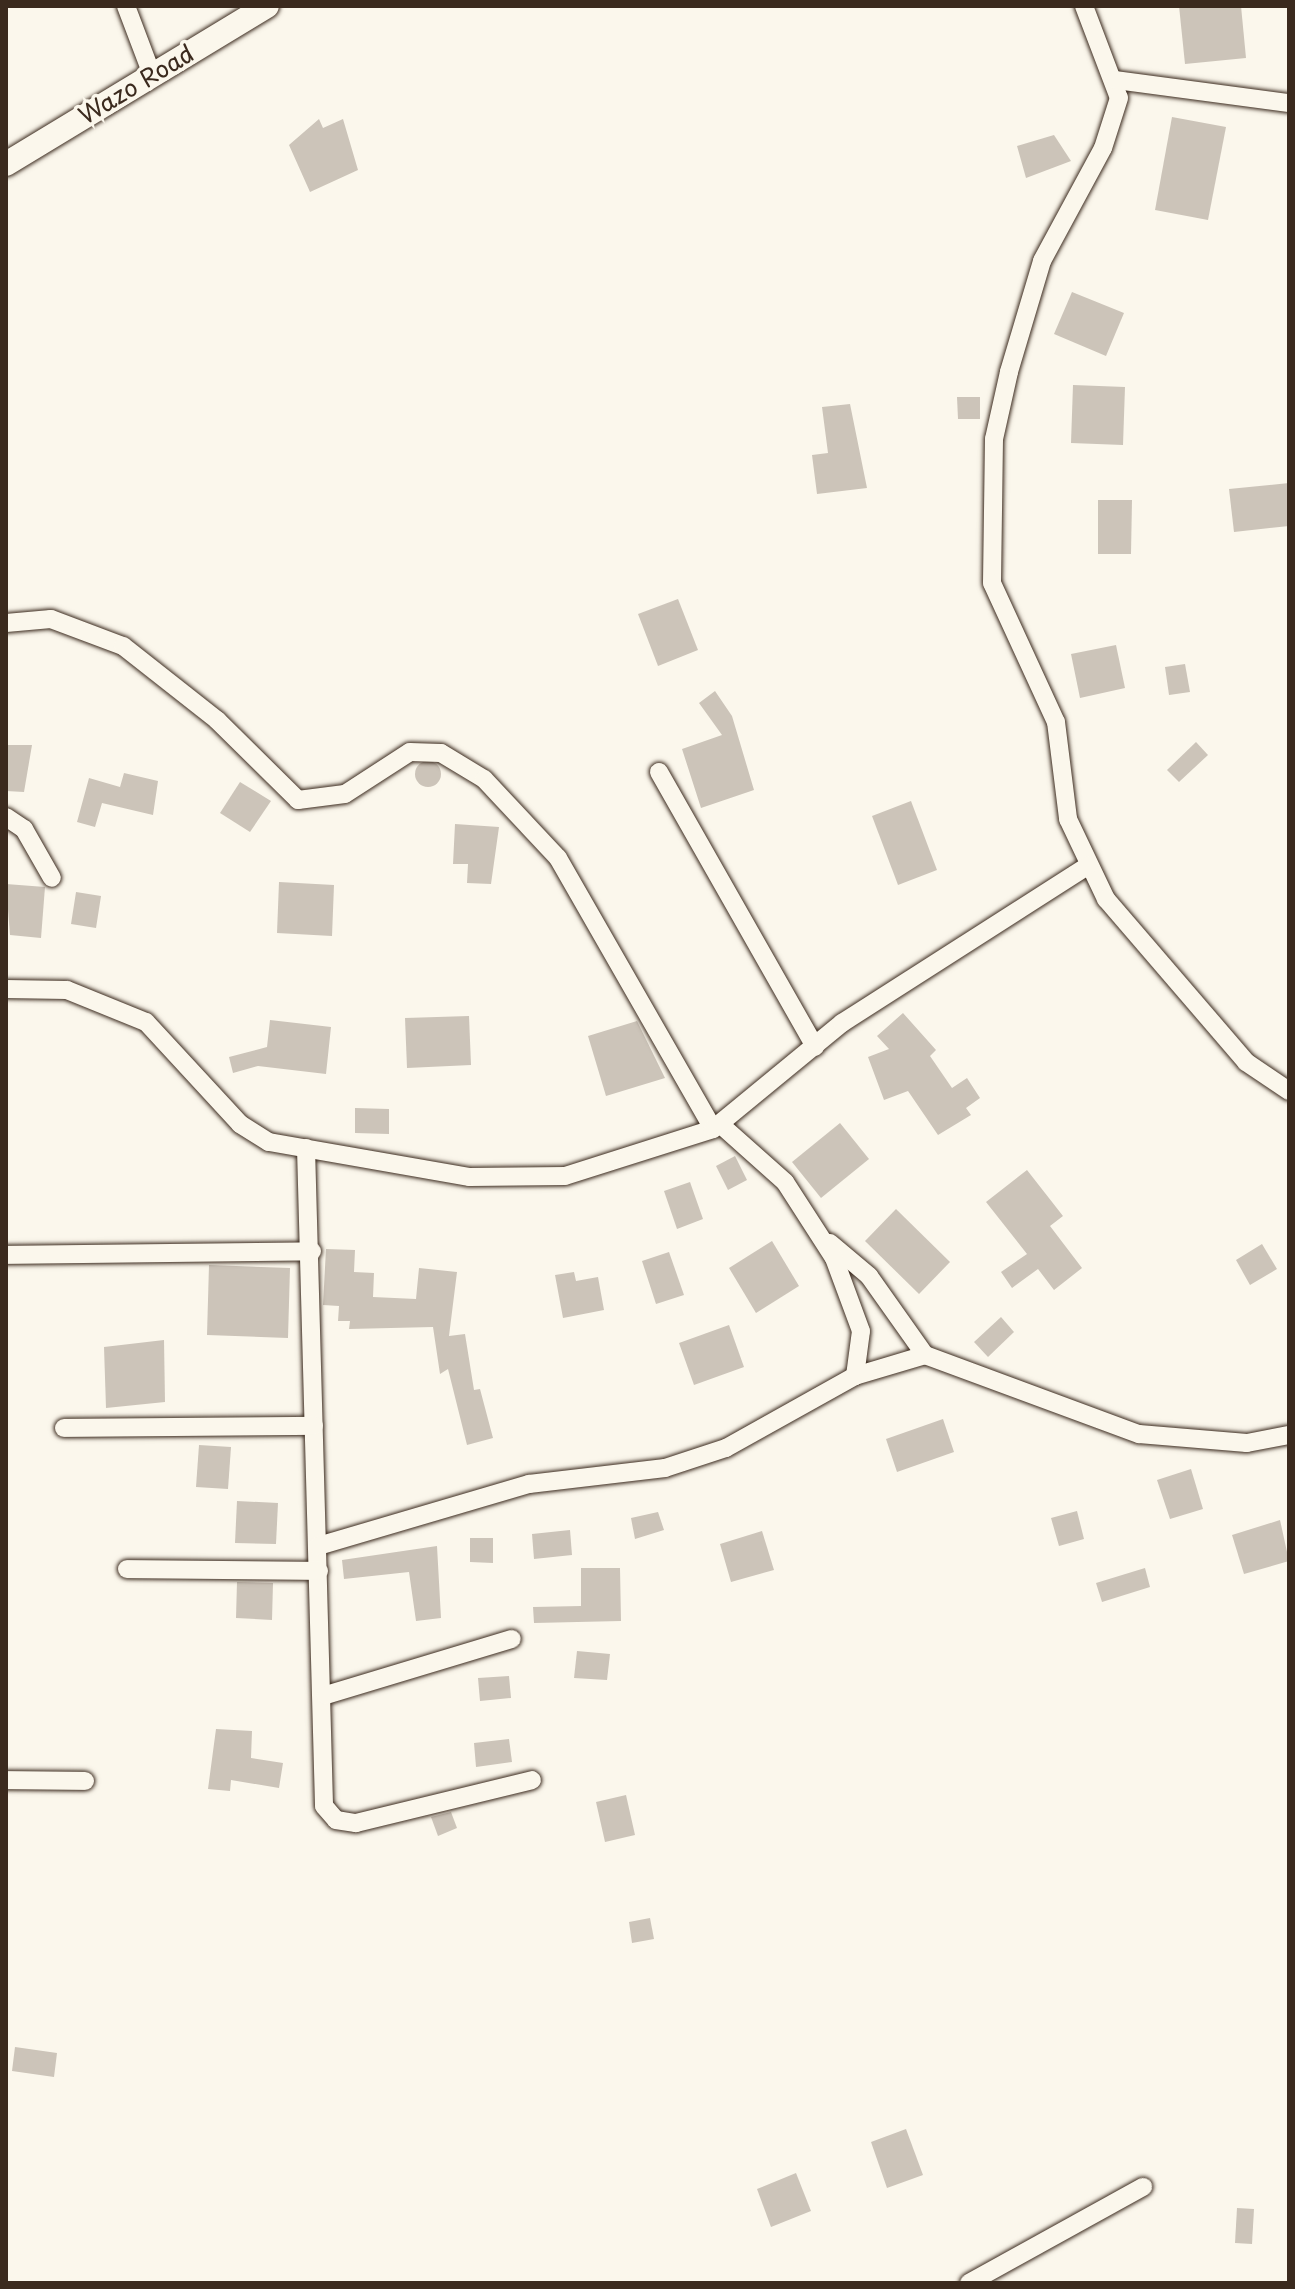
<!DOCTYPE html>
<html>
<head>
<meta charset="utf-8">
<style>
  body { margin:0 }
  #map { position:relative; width:1295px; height:2289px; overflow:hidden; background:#fbf7ec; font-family:"Playpen Sans",sans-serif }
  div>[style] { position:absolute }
  .building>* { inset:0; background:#ccc4b9 }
  .round { border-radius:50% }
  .roads { filter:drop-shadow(0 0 2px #3b2a1e) drop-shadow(0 0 2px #3b2a1e) }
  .minor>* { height:18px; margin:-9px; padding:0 9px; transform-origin:9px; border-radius:9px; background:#fbf7ec }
  .secondary>* { height:24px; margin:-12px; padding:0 12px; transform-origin:12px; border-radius:12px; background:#fbf7ec }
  span { translate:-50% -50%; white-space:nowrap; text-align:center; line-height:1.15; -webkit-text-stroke:7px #fbf7ec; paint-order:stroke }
  .street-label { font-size:24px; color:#3b2a1e }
  .frame { position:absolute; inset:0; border:8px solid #3b2a1e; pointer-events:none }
</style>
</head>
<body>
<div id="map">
  <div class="building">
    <div style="clip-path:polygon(1179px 6px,1241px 6px,1246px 58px,1185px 64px)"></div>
    <div style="clip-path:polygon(1172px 117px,1226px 127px,1208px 220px,1155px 210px)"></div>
    <div style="clip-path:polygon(319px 119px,323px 128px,343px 119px,358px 170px,310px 192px,289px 145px)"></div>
    <div style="clip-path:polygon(1054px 135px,1071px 161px,1026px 178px,1017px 146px)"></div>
    <div style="clip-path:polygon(1072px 292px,1124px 313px,1106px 356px,1054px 334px)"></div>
    <div style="clip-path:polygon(1073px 385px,1125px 387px,1123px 445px,1071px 443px)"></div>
    <div style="clip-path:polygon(957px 397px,980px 397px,980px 419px,958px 419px)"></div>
    <div style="clip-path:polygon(850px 404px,867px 488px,817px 494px,812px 455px,828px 453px,822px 407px)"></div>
    <div style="clip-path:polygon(1289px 483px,1289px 526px,1234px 532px,1229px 489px)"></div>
    <div style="clip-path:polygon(1098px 500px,1132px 500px,1131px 554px,1098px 554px)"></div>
    <div style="clip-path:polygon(678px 599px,698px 650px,658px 666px,638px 614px)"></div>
    <div style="clip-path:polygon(1116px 645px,1125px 688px,1080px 698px,1071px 654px)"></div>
    <div style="clip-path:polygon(1185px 664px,1190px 692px,1169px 695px,1165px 667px)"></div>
    <div style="clip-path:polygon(715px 691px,732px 716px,754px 790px,701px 808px,682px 749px,722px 735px,699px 703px)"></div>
    <div style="clip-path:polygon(1196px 742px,1208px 755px,1179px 782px,1167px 770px)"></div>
    <div style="clip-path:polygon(8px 745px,32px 745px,24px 792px,6px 791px)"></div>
    <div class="round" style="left:415px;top:761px;width:26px;height:26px"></div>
    <div style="clip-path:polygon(124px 773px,158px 781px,153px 815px,102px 803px,95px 827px,77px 822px,89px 778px,120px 787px)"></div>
    <div style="clip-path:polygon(240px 782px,271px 801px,250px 832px,220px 813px)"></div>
    <div style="clip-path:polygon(911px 801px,937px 870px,898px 885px,872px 816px)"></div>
    <div style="clip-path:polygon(455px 824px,499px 827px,491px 884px,467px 883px,468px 864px,453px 864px)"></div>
    <div style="clip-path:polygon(279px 882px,334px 885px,332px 936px,277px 933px)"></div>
    <div style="clip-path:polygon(6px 884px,45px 887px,41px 938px,10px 935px)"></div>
    <div style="clip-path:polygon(76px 892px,101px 896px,96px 928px,71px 924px)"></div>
    <div style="clip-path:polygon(903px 1013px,936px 1050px,930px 1056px,952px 1088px,967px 1078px,980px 1098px,966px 1108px,971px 1115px,938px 1135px,908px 1091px,884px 1100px,868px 1057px,889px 1049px,877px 1036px)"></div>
    <div style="clip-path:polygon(469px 1016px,471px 1065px,407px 1068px,405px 1018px)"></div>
    <div style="clip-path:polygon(270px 1020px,331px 1027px,326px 1074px,258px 1066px,233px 1073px,229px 1057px,267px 1047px)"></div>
    <div style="clip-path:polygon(637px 1021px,665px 1078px,606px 1096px,588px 1036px)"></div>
    <div style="clip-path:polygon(355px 1108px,389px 1109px,389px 1134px,355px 1133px)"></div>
    <div style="clip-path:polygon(840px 1123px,869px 1159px,821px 1198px,792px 1162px)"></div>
    <div style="clip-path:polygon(735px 1156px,747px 1180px,728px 1190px,716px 1166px)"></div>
    <div style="clip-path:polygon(1027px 1170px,1063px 1216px,1050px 1226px,1082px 1268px,1054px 1290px,1038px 1269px,1012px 1288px,1001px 1272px,1027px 1254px,986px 1202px)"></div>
    <div style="clip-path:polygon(690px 1182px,703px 1219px,677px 1229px,664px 1191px)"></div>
    <div style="clip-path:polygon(896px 1209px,950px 1262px,919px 1294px,865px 1241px)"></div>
    <div style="clip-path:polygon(772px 1241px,799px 1286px,756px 1313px,729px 1268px)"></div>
    <div style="clip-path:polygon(1262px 1244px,1277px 1269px,1250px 1285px,1236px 1260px)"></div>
    <div style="clip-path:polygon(326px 1249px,355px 1250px,354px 1272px,374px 1273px,373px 1297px,416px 1299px,419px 1268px,457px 1272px,449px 1336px,465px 1334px,474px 1390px,480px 1389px,493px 1438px,467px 1445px,448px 1369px,440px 1374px,433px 1327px,349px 1329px,350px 1321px,338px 1321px,339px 1306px,323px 1305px)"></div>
    <div style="clip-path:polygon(669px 1252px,684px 1295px,656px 1304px,642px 1261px)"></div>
    <div style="clip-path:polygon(209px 1265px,290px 1268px,288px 1338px,207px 1335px)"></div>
    <div style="clip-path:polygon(574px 1272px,576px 1281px,598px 1277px,604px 1310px,563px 1318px,555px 1275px)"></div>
    <div style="clip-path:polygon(1001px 1317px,1014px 1332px,988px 1357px,974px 1342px)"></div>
    <div style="clip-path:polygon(729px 1325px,744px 1367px,694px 1385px,679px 1343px)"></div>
    <div style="clip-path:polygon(164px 1340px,165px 1402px,106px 1408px,104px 1347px)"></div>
    <div style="clip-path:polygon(943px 1419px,954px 1452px,897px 1472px,886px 1439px)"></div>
    <div style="clip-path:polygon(199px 1445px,231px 1447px,228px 1489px,196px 1487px)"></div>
    <div style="clip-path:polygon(1191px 1469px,1203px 1509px,1170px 1519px,1157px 1480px)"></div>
    <div style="clip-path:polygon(237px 1501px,278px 1503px,276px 1544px,235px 1543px)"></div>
    <div style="clip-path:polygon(1077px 1511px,1084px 1539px,1059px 1546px,1051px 1518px)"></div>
    <div style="clip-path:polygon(658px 1512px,664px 1530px,635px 1539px,631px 1518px)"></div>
    <div style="clip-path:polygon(1280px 1520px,1289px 1561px,1244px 1574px,1232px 1535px)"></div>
    <div style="clip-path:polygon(570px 1530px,572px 1555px,534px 1559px,532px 1534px)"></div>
    <div style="clip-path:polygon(762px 1531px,774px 1570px,731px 1582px,720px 1544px)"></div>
    <div style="clip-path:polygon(470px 1538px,493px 1538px,493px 1563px,470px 1562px)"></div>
    <div style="clip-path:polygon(437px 1546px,441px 1618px,416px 1621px,409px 1572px,344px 1579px,342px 1560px)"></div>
    <div style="clip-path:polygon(581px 1568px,620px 1568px,621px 1621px,534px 1623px,533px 1607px,581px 1606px)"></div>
    <div style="clip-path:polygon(1145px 1568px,1150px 1587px,1102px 1602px,1096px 1583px)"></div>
    <div style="clip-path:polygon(237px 1582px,273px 1583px,272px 1620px,236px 1618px)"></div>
    <div style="clip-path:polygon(577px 1651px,610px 1654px,607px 1680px,574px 1678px)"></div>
    <div style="clip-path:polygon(509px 1676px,511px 1698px,480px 1701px,478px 1678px)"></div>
    <div style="clip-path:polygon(216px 1729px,252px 1731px,251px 1758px,283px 1763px,279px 1788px,231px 1780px,230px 1791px,208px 1789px)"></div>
    <div style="clip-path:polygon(509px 1739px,512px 1762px,476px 1767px,474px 1743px)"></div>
    <div style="clip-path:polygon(626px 1795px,635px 1835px,605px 1842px,596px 1802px)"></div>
    <div style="clip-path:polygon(451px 1812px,457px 1828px,438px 1836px,431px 1817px)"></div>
    <div style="clip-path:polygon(650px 1918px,654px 1939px,632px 1943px,629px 1922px)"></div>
    <div style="clip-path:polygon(15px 2047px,57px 2053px,54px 2077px,12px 2071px)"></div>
    <div style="clip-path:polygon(906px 2129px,923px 2175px,887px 2188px,871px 2142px)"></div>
    <div style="clip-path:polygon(796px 2173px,811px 2211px,771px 2227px,757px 2189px)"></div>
    <div style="clip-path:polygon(1237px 2208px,1254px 2209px,1252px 2244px,1235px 2243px)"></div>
  </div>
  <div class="roads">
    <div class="minor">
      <div style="left:126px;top:6px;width:71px;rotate:69.3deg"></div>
      <div style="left:1084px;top:6px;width:98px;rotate:69.2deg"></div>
      <div style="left:1119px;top:98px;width:52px;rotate:107.7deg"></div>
      <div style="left:1103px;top:148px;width:128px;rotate:118.4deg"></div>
      <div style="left:1042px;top:261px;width:116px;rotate:106.6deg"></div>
      <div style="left:1009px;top:372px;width:69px;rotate:102.6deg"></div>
      <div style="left:994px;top:439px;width:144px;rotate:90.8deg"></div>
      <div style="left:992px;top:583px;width:153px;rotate:65.3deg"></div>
      <div style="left:1056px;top:722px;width:98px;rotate:82.9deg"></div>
      <div style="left:1068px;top:819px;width:89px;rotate:64.6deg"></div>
      <div style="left:1106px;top:899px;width:215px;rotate:49.3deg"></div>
      <div style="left:1246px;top:1062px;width:52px;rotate:34deg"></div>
      <div style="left:1116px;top:80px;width:175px;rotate:7.6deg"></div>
      <div style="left:6px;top:623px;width:45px;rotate:-5.1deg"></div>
      <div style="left:51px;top:619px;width:77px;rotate:20.6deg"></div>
      <div style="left:123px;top:646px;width:120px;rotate:38.2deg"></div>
      <div style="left:217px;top:720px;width:114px;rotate:44.6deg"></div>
      <div style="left:298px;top:800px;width:47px;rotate:-7.3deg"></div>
      <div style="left:345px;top:794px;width:77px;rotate:-32.9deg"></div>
      <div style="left:410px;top:752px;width:31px;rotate:2deg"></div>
      <div style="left:441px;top:753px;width:50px;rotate:31.2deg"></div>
      <div style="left:484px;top:779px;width:108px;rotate:46.9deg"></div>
      <div style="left:558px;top:858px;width:312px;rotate:60.2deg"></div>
      <div style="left:659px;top:772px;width:316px;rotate:60.4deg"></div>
      <div style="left:6px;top:817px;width:22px;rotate:34deg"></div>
      <div style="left:24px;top:829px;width:56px;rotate:60.3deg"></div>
      <div style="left:6px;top:989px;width:61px;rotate:0.9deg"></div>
      <div style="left:67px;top:990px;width:85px;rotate:22.1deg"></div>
      <div style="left:146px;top:1022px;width:139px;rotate:47.3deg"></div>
      <div style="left:240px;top:1124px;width:34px;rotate:32deg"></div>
      <div style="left:269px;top:1142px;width:204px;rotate:9.9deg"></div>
      <div style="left:470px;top:1177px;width:95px;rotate:-0.6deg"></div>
      <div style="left:565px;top:1176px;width:155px;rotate:-17.6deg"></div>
      <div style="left:713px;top:1129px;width:167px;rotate:-39.4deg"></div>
      <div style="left:842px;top:1023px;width:293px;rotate:-32.6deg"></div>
      <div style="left:306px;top:1148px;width:658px;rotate:88.43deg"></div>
      <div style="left:324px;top:1806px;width:18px;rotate:49deg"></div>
      <div style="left:336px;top:1820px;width:20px;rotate:9deg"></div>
      <div style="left:356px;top:1823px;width:181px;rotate:-13.7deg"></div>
      <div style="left:830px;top:1243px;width:51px;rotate:40.2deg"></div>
      <div style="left:869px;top:1276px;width:97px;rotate:54.7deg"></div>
      <div style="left:925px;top:1355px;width:228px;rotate:20.3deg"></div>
      <div style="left:1139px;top:1434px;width:108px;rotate:4.8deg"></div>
      <div style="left:1247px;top:1443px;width:43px;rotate:-10.8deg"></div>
      <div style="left:6px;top:1255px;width:306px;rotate:-0.7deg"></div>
      <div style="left:855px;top:1376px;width:73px;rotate:-16.7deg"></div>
      <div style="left:64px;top:1428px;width:250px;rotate:-0.5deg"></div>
      <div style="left:318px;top:1546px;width:220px;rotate:-16.4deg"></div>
      <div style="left:529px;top:1484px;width:137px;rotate:-6.7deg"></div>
      <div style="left:665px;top:1468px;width:64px;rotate:-18.2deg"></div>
      <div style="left:726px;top:1448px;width:148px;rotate:-29.2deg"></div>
      <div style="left:855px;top:1376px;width:45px;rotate:-82.4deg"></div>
      <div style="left:861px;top:1331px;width:78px;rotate:-110.3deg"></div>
      <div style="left:834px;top:1258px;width:90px;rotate:-122.8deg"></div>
      <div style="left:785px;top:1182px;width:87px;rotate:-138.3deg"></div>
      <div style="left:127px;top:1569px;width:192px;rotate:0.6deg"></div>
      <div style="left:326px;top:1695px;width:194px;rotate:-16.8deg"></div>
      <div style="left:6px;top:1780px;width:79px;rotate:0.7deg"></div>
      <div style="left:969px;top:2283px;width:199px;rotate:-28.9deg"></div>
    </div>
    <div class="secondary">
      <div style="left:6px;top:164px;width:305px;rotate:-31.2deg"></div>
    </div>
  </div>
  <div class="street-label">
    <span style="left:136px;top:84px;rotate:-31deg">Wazo Road</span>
  </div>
  <div class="frame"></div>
</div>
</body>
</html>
